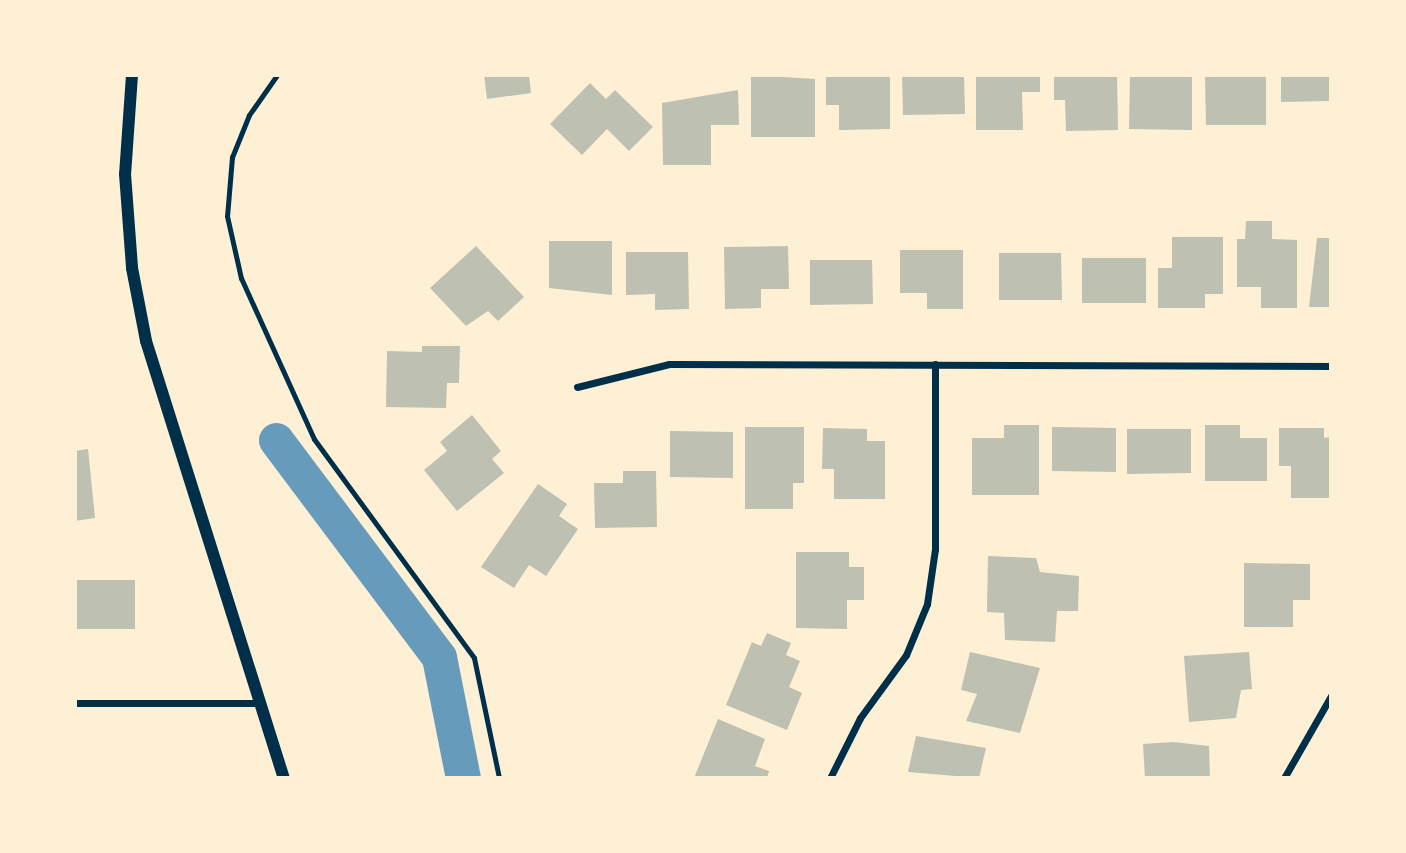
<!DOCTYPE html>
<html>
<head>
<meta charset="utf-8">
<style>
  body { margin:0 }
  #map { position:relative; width:1406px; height:853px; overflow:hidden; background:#fdf0d5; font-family:Mulish,sans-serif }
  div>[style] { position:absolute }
  .canal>* { height:35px; margin:-17.5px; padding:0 17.5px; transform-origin:17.5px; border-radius:17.5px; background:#669bbc }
  .building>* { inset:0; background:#bec0b2 }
  .service>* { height:5px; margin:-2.5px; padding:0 2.5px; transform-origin:2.5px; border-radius:2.5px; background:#003049 }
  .minor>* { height:7px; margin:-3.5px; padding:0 3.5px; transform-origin:3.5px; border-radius:3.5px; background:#003049 }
  .tertiary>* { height:12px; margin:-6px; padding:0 6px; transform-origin:6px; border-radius:6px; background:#003049 }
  span { translate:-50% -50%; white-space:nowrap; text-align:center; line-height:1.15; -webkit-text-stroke:6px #fdf0d5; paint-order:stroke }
  .frame { position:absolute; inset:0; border:77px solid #fdf0d5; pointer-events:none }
</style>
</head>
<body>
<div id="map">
  <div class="canal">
    <div style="left:276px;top:440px;width:271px;rotate:53.1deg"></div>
    <div style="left:439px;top:657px;width:123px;rotate:78.8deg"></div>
  </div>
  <div class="building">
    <div style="clip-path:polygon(484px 75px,529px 75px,531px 93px,487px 99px)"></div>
    <div style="clip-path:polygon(751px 75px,815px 79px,815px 137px,751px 137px)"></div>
    <div style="clip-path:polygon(826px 75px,890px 75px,890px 129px,839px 130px,839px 105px,826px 105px)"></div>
    <div style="clip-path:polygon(902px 75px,964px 75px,965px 114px,903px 115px)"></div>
    <div style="clip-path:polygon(976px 75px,1040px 75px,1040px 92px,1022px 92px,1023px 130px,976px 130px)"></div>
    <div style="clip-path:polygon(1054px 75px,1117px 75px,1118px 130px,1066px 131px,1065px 100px,1054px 100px)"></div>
    <div style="clip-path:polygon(1130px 75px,1192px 77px,1192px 130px,1129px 129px)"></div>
    <div style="clip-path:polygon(1205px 75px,1266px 75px,1266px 125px,1206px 125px)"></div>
    <div style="clip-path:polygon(1281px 75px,1331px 75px,1331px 101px,1281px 102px)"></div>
    <div style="clip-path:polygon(590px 83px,606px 99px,615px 90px,653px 127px,629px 151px,607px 129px,582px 155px,550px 124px)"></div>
    <div style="clip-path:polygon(738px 90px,739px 125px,711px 125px,711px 165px,663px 165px,662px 103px)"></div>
    <div style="clip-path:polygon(1246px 221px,1272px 221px,1272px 239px,1297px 240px,1297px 308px,1261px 308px,1261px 287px,1237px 287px,1237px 239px,1245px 239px)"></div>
    <div style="clip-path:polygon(1172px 237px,1223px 237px,1223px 294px,1205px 294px,1205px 308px,1158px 308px,1158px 268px,1172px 268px)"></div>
    <div style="clip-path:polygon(1317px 238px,1331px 238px,1331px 307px,1309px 307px)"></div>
    <div style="clip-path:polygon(549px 241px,612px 241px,612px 295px,549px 288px)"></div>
    <div style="clip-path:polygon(476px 246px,524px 297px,498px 321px,488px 311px,466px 326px,430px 288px)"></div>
    <div style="clip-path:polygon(788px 246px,789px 289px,761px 289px,761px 308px,725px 309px,724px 247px)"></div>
    <div style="clip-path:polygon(900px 250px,963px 250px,963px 309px,927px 309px,927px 293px,900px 293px)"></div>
    <div style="clip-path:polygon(626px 252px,688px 252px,689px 309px,655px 310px,655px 294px,626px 295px)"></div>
    <div style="clip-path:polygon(999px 253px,1061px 253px,1062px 300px,999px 300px)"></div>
    <div style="clip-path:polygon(1082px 258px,1146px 258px,1146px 303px,1082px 303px)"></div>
    <div style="clip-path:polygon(810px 260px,872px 260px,873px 304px,810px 305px)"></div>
    <div style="clip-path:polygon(422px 346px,460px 346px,459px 383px,447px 383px,446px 408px,386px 407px,387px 351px,422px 352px)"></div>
    <div style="clip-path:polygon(472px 415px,501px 451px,492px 459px,504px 473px,457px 511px,424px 470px,447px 451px,440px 442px)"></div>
    <div style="clip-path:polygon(1004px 425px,1039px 425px,1039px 495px,972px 495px,972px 438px,1004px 438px)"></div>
    <div style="clip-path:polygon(1205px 425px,1240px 425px,1240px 438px,1267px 438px,1267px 481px,1205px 481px)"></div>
    <div style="clip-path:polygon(745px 427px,804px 427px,804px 483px,793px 483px,793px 509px,745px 509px)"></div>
    <div style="clip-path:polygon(1052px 427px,1116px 428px,1116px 472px,1052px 471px)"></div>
    <div style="clip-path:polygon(823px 428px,867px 429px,867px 441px,885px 441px,885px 499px,834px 499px,834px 469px,822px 469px)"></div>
    <div style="clip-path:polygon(1279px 428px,1324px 428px,1324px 438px,1331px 437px,1331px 498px,1291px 498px,1291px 466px,1279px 466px)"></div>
    <div style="clip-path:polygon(1127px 429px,1191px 429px,1191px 473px,1127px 474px)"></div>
    <div style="clip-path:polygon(670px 431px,733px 432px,733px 478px,670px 477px)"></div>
    <div style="clip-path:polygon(88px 449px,95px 518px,75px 521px,75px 451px)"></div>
    <div style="clip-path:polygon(623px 471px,656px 471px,657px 527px,595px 528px,594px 483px,623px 483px)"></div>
    <div style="clip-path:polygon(538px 484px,567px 504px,559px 516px,578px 529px,546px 576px,529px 565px,514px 588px,481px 567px)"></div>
    <div style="clip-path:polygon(796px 552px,849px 552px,849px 567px,864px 567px,864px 600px,847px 600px,847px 629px,796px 628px)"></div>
    <div style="clip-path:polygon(988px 556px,1036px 558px,1040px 572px,1079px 576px,1078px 611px,1057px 611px,1055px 642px,1005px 640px,1004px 613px,987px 612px)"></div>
    <div style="clip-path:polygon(1244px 563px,1310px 564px,1310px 600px,1293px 600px,1293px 627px,1244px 627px)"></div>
    <div style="clip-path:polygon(75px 580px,135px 580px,135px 629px,75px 629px)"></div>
    <div style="clip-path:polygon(767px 633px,791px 643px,786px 655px,800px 661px,789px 687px,802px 693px,787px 730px,726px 705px,752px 642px,761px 646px)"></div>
    <div style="clip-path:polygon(970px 652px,1040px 668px,1020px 733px,966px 721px,977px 694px,961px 690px)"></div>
    <div style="clip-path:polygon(1249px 652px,1252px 689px,1241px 690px,1236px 718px,1189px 722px,1184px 656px)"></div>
    <div style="clip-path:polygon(718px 719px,765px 739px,755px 766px,769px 771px,767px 778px,694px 778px)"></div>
    <div style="clip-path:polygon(916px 736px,986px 748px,979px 778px,908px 772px)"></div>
    <div style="clip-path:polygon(1173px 742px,1209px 746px,1210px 778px,1145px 778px,1143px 744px)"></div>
  </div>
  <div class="service">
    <div style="left:277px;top:75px;width:49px;rotate:125deg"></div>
    <div style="left:249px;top:115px;width:45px;rotate:112deg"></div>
    <div style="left:232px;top:157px;width:59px;rotate:94.8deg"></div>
    <div style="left:227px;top:216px;width:64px;rotate:77.3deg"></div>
    <div style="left:241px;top:278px;width:177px;rotate:65.6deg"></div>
    <div style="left:314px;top:439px;width:271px;rotate:53.8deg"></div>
    <div style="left:474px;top:658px;width:123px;rotate:78.2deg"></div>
  </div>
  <div class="minor">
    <div style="left:577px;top:387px;width:95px;rotate:-14deg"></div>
    <div style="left:669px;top:364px;width:662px;rotate:0.17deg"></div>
    <div style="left:75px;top:703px;width:186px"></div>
    <div style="left:830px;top:778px;width:67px;rotate:-63.4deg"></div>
    <div style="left:860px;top:718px;width:78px;rotate:-53.9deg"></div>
    <div style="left:906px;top:655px;width:55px;rotate:-67.6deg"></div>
    <div style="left:927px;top:604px;width:56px;rotate:-81.7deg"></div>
    <div style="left:935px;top:549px;width:185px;rotate:-90deg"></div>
    <div style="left:1284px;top:778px;width:95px;rotate:-60.2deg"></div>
  </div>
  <div class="tertiary">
    <div style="left:132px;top:75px;width:99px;rotate:94deg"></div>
    <div style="left:125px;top:174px;width:94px;rotate:85.7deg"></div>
    <div style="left:132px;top:268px;width:74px;rotate:79.1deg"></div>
    <div style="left:146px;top:341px;width:458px;rotate:72.5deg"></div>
  </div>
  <div class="frame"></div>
</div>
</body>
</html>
